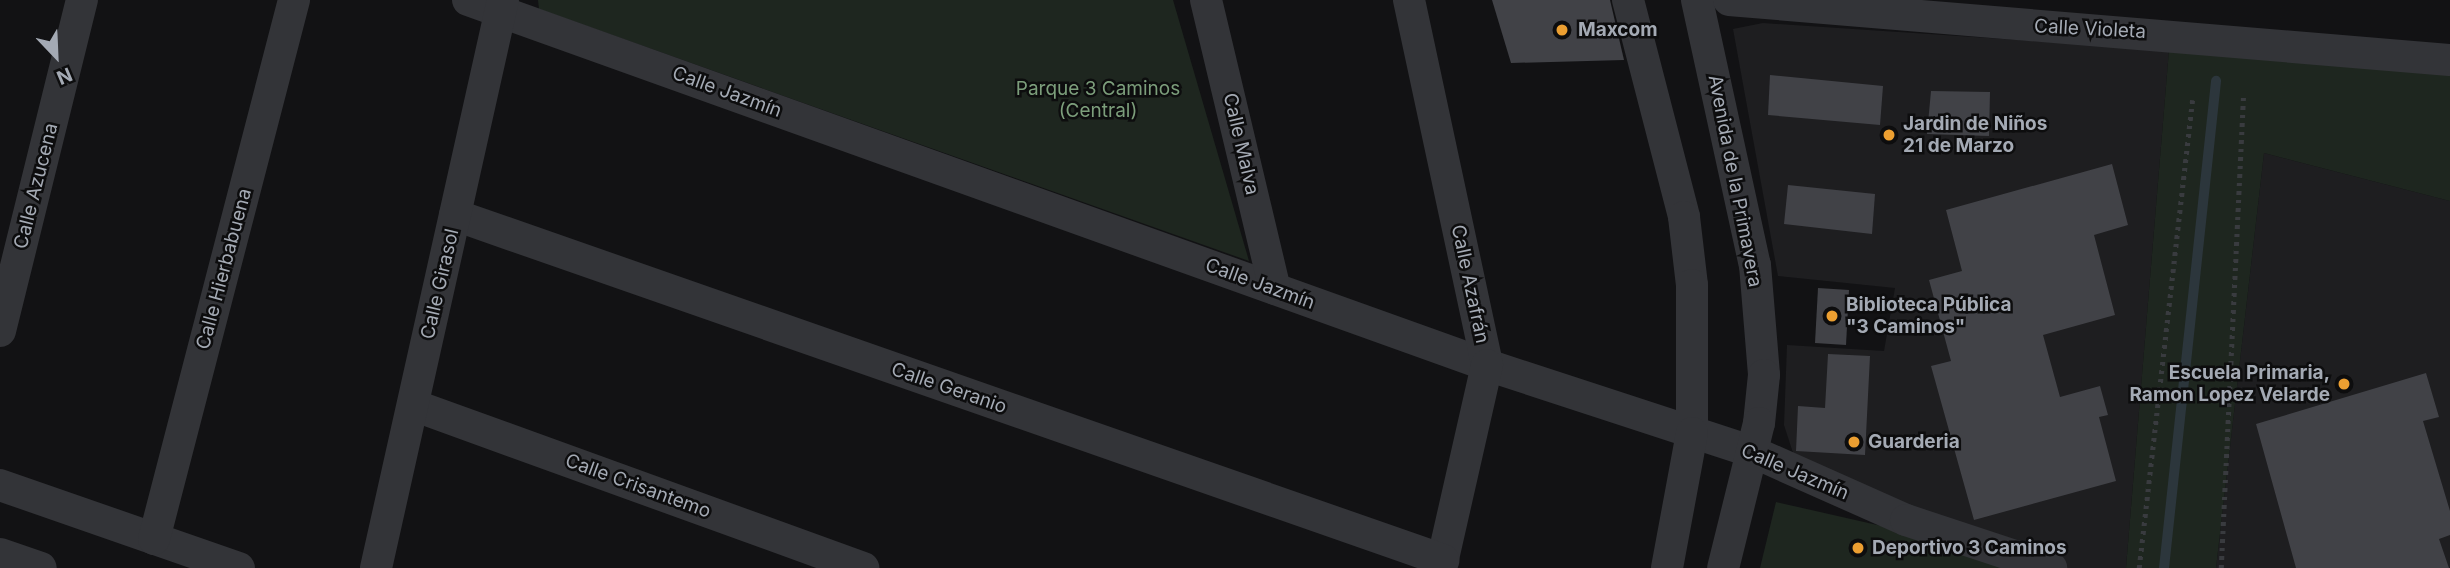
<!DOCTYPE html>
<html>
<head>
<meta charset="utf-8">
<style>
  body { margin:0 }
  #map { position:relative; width:2450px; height:568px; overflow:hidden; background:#121214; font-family:Inter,sans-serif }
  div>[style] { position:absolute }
  .built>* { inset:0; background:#1e1e20 }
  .green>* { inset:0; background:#1e261f }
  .stream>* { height:10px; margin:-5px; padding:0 5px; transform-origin:5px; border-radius:5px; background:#2c363c }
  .building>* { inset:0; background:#414247 }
  .path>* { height:4.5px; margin-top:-2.25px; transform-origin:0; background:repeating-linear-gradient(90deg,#393b3f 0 3.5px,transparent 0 8.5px) }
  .minor>* { height:32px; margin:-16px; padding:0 16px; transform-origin:16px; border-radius:16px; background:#333438 }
  .dots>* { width:19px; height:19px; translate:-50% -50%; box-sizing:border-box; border:4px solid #0d0d0e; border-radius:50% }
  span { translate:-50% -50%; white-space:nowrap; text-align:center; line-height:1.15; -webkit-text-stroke:5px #0d0d0e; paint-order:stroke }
  .street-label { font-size:19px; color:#a4aab4 }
  .poi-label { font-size:19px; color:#a4aab4; font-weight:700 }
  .left { translate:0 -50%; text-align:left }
  .right { translate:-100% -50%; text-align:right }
  .park-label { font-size:19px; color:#7c9e7b }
  .north { position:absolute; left:21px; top:21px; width:70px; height:70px; -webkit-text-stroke:5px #0d0d0e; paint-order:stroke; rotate:157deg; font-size:19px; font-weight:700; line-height:28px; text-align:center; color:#a4aab4 }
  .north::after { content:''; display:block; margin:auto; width:24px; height:32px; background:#a4aab4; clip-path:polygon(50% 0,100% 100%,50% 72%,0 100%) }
</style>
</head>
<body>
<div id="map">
  <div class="built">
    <div style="clip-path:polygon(1763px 23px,2169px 50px,2126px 568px,2043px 568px,1795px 459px,1784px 425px,1787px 345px,1884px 351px,1895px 288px,1778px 276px,1733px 29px)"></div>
    <div style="clip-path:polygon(2264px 153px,2450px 201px,2450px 568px,2216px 568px)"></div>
  </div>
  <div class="green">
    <div style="clip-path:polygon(538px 0,1173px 0,1249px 261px,539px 9px)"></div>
    <div style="clip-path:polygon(2169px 50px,2450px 67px,2450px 201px,2264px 153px,2216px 568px,2126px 568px)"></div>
    <div style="clip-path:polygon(1776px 502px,1886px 527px,2016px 568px,1760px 568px)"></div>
  </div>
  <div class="stream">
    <div style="left:2164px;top:568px;width:490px;rotate:-83.9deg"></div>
  </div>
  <div class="building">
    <div style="clip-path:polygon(1492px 0,1610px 0,1624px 60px,1511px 63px)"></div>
    <div style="clip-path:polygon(1770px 75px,1883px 86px,1880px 125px,1768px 115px)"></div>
    <div style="clip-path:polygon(1931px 91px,1990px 92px,1989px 136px,1927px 134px)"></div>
    <div style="clip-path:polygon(2112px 164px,2128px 225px,2094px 235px,2115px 315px,2043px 335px,2060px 397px,2100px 386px,2108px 415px,2099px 417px,2116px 481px,1974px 520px,1931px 366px,1951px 361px,1929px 280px,1962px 271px,1946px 210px)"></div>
    <div style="clip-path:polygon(1788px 185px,1875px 194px,1872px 234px,1784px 224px)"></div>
    <div style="clip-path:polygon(1818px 288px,1849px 290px,1846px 345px,1815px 343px)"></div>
    <div style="clip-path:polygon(1828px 354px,1870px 356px,1865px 455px,1796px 451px,1798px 406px,1825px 408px)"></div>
    <div style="clip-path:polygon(2426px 373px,2439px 417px,2423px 421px,2450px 511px,2450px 535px,2439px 539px,2449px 568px,2296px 568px,2256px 424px)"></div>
  </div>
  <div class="path">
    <div style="left:2139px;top:568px;width:471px;rotate:-83.5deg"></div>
    <div style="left:2221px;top:568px;width:473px;rotate:-87.3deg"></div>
  </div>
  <div class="minor">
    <div style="left:468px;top:0;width:1082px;rotate:19.71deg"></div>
    <div style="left:1487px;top:365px;width:280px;rotate:18.1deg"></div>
    <div style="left:1753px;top:452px;width:167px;rotate:24deg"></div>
    <div style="left:1906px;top:520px;width:153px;rotate:18.3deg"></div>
    <div style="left:1206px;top:0;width:297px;rotate:76.6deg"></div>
    <div style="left:1409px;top:0;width:373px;rotate:77.9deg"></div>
    <div style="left:1487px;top:365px;width:208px;rotate:102.8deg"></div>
    <div style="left:1628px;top:0;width:224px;rotate:75.5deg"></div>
    <div style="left:1684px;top:217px;width:68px;rotate:83.3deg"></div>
    <div style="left:1692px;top:285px;width:148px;rotate:90deg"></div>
    <div style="left:1692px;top:433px;width:137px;rotate:100.5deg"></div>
    <div style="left:1697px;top:0;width:271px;rotate:77.7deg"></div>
    <div style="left:1755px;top:265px;width:110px;rotate:85.3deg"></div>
    <div style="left:1764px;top:375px;width:48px;rotate:95.9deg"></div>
    <div style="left:1759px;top:423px;width:149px;rotate:103.9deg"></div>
    <div style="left:1729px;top:0;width:723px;rotate:4.76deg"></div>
    <div style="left:455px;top:215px;width:1047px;rotate:19.25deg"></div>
    <div style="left:0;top:331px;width:341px;rotate:-76.1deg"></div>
    <div style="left:413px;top:405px;width:479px;rotate:19.9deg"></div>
    <div style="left:0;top:485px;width:253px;rotate:19.2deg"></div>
    <div style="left:154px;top:539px;width:557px;rotate:-75.44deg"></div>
    <div style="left:0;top:554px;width:43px;rotate:18.9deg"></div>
    <div style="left:376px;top:568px;width:582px;rotate:-77.4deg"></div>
  </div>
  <div class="dots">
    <div style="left:1562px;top:30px;background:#ec9f31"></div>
    <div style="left:1889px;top:135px;background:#ec9f31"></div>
    <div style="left:1832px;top:316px;background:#ec9f31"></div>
    <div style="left:2344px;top:384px;background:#ec9f31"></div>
    <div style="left:1854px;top:442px;background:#ec9f31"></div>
    <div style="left:1858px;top:548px;background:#ec9f31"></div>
  </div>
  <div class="street-label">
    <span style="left:2090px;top:29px;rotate:3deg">Calle Violeta</span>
    <span style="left:727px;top:92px;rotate:20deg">Calle Jazmín</span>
    <span style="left:1241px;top:144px;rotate:77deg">Calle Malva</span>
    <span style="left:1735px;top:181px;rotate:79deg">Avenida de la Primavera</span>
    <span style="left:36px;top:186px;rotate:-76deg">Calle Azucena</span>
    <span style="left:224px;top:269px;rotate:-75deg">Calle Hierbabuena</span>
    <span style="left:440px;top:284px;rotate:-77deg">Calle Girasol</span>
    <span style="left:1260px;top:284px;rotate:20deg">Calle Jazmín</span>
    <span style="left:1470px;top:284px;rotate:78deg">Calle Azafrán</span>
    <span style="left:949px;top:388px;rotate:19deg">Calle Geranio</span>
    <span style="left:1795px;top:472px;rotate:23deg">Calle Jazmín</span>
    <span style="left:638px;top:486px;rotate:20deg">Calle Crisantemo</span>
  </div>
  <div class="poi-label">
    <span class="left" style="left:1578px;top:30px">Maxcom</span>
    <span class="left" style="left:1903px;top:135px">Jardin de Niños<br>21 de Marzo</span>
    <span class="left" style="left:1846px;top:316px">Biblioteca Pública<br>"3 Caminos"</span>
    <span class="right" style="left:2330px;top:384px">Escuela Primaria,<br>Ramon Lopez Velarde</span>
    <span class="left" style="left:1868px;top:442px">Guarderia</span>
    <span class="left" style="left:1872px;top:548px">Deportivo 3 Caminos</span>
  </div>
  <div class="park-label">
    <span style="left:1098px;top:100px">Parque 3 Caminos<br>(Central)</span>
  </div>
  <div class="north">N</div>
</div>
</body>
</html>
